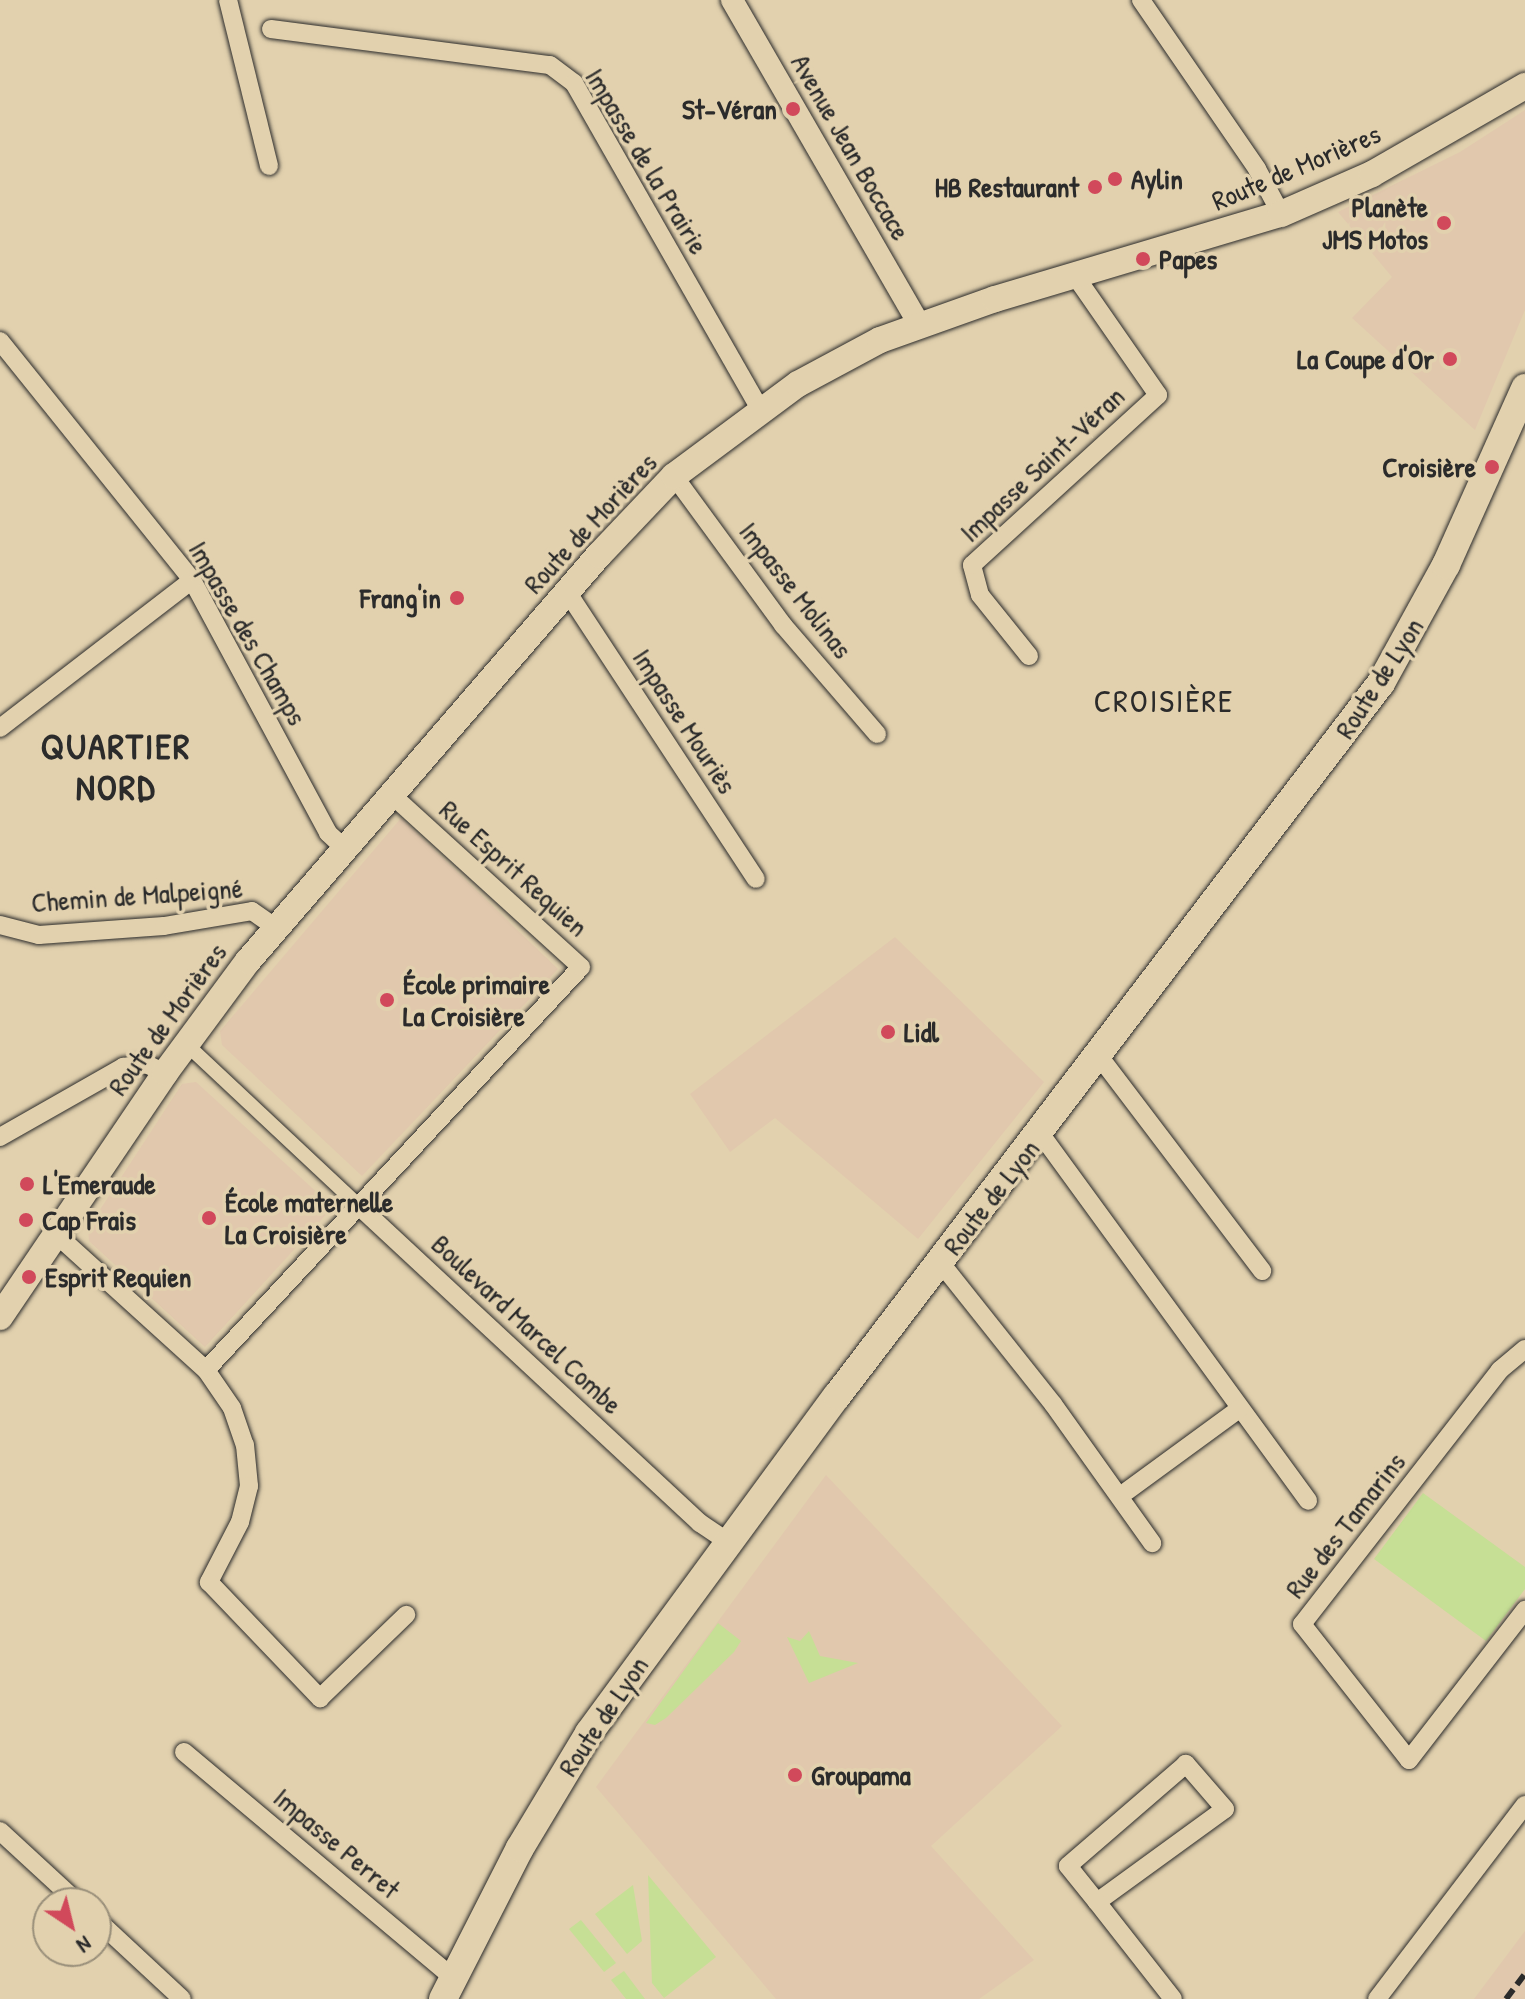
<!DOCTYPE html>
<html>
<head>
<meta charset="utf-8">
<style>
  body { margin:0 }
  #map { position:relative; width:1525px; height:1999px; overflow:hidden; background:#e2d1ae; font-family:"Patrick Hand",sans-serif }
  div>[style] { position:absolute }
  .built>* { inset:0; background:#e1c8ad }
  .green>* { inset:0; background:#c6df95 }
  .roads { filter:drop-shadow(0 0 2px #2b2b2b) drop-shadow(0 0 2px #2b2b2b) }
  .pedestrian>* { height:14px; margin:-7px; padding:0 7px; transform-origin:7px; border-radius:7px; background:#e2d1ae }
  .minor>* { height:18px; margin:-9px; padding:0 9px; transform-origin:9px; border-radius:9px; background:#e2d1ae }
  .tertiary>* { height:22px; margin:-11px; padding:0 11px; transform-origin:11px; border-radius:11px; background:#e2d1ae }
  .secondary>* { height:26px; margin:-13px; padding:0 13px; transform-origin:13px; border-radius:13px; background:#e2d1ae }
  .primary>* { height:28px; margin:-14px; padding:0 14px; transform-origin:14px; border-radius:14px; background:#e2d1ae }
  .rail>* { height:6px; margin-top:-3px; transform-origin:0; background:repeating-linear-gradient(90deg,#2b2b2b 0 12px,transparent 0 18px) }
  .dots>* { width:22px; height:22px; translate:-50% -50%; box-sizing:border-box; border:4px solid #e2d1ae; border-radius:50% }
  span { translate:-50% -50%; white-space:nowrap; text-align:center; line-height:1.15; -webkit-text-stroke:7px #e2d1ae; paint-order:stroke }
  .poi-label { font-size:28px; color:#2b2b2b; font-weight:700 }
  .right { translate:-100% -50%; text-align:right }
  .left { translate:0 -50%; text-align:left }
  .street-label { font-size:28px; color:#2b2b2b }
  .quarter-label { font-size:32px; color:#2b2b2b; letter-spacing:2px }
  .district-label { font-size:36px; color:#2b2b2b; font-weight:700; letter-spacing:2px }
  .north { position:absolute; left:32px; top:1887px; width:80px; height:80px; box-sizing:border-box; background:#e2d1ae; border:2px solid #998f7a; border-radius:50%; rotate:145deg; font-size:22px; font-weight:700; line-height:32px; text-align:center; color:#2b2b2b }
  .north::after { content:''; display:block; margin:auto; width:28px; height:36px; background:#d1495b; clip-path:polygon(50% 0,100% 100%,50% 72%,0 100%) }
</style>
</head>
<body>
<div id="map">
  <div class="built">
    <div style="clip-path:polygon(1525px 110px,1525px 310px,1475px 430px,1352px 318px,1392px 277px,1338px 212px,1460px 152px)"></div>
    <div style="clip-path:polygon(401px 818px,558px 969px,362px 1176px,222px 1045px,220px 1031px)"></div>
    <div style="clip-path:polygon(895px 937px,1044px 1082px,918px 1239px,775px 1118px,730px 1152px,690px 1094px)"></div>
    <div style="clip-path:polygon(196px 1082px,333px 1207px,205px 1347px,89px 1241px,88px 1228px,182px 1084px)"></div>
    <div style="clip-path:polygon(826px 1475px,1062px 1726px,931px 1846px,1034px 1960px,979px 1999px,776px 1999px,596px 1787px)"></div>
    <div style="clip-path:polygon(1525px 1931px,1525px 1999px,1474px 1999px)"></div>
  </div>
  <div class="green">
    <div style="clip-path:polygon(1423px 1493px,1525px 1567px,1525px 1589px,1486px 1641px,1374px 1559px)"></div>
    <div style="clip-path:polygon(718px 1623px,741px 1641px,734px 1652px,666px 1718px,655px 1725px,646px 1723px)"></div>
    <div style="clip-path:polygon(809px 1631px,820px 1656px,858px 1663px,809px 1683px,787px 1637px,800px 1641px)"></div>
    <div style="clip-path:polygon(648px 1875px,716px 1957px,664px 1998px,652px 1983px)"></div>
    <div style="clip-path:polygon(633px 1885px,642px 1941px,627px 1954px,595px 1914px)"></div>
    <div style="clip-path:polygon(581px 1920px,616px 1963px,604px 1972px,569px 1929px)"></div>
    <div style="clip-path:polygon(624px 1971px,645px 1999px,626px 1999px,611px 1980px)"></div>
  </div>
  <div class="roads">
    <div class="pedestrian">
      <div style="left:186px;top:1044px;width:240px;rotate:43.1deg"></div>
    </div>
    <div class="minor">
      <div style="left:228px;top:0;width:171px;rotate:76.1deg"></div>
      <div style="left:1141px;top:0;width:205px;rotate:55.5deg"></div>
      <div style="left:1257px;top:169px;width:51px;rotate:61.9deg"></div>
      <div style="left:271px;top:29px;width:281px;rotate:7.4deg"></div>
      <div style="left:550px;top:65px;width:30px;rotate:37deg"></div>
      <div style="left:574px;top:83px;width:375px;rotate:60.3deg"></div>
      <div style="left:0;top:341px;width:307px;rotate:51.2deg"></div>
      <div style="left:192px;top:580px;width:287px;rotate:61.7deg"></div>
      <div style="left:328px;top:833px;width:23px;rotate:43deg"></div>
      <div style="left:674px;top:476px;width:185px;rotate:53.8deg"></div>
      <div style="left:783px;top:625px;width:144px;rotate:49.2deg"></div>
      <div style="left:568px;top:593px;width:342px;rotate:56.7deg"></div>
      <div style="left:1029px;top:656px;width:78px;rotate:-128.8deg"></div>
      <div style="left:980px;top:595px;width:31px;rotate:-105deg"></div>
      <div style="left:972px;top:565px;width:252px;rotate:-42.4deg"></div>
      <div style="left:1158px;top:395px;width:144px;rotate:-124.8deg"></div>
      <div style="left:0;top:728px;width:242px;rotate:-37.6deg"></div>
      <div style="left:0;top:925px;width:40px;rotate:14.4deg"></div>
      <div style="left:39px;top:935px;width:125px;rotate:-4.1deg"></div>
      <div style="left:164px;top:926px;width:89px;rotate:-9.7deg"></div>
      <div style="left:252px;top:911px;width:28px;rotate:35deg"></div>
      <div style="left:1099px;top:1056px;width:270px;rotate:52.8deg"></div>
      <div style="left:1040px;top:1133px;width:455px;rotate:53.9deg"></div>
      <div style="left:0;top:1137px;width:142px;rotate:-29.6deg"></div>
      <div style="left:123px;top:1067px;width:23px;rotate:-7deg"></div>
      <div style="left:146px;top:1064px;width:21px;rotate:25deg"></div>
      <div style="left:361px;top:1208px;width:463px;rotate:42.9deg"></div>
      <div style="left:700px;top:1523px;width:34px;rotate:34deg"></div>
      <div style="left:57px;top:1235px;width:201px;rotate:42.2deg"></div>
      <div style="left:206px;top:1370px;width:46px;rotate:55.6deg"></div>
      <div style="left:232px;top:1408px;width:39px;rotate:71deg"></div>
      <div style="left:245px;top:1445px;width:41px;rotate:84.4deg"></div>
      <div style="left:249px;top:1486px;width:37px;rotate:104deg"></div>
      <div style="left:240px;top:1522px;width:68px;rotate:117.3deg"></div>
      <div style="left:209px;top:1582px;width:161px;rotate:46.3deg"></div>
      <div style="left:320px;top:1698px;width:120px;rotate:-44deg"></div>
      <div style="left:940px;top:1262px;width:181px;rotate:51.5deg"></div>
      <div style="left:1053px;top:1404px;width:171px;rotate:54.5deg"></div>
      <div style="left:1525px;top:1349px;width:33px;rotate:140deg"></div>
      <div style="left:1500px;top:1370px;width:322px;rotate:127.9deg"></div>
      <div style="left:1302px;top:1624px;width:173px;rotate:51.8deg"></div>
      <div style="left:1409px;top:1760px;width:190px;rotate:-52.3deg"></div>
      <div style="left:206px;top:1370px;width:550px;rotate:-47.06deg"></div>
      <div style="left:581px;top:967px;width:256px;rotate:-137.7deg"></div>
      <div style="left:1127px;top:1491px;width:139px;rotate:-36.2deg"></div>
      <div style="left:184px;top:1752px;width:351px;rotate:40deg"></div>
      <div style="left:0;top:1831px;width:106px;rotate:42.7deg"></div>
      <div style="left:1097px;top:1902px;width:158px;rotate:-36deg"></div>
      <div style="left:1225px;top:1809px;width:60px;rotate:-130.9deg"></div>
      <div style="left:1186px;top:1764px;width:156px;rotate:139.2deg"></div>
      <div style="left:1068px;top:1866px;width:46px;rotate:51.1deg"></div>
      <div style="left:1097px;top:1902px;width:123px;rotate:51.9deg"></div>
      <div style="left:96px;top:1919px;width:117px;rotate:42.9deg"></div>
      <div style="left:1377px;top:1999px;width:244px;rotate:-52.7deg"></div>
    </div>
    <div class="tertiary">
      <div style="left:732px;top:0;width:374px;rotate:60deg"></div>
    </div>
    <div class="secondary">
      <div style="left:0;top:1317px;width:295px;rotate:-55.9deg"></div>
      <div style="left:165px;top:1073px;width:139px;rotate:-53.5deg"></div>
      <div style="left:248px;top:961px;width:537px;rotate:-49.16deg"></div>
      <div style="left:599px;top:555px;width:109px;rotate:-46.5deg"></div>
      <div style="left:674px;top:476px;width:154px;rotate:-36.6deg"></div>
      <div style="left:798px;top:384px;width:93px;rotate:-28.2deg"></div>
      <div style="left:880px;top:340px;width:122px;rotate:-19.6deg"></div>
      <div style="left:995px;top:299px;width:298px;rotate:-16.6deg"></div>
      <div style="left:1281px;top:214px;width:99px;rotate:-23.7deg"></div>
      <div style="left:1372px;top:174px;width:177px;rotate:-29.9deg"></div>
    </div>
    <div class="primary">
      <div style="left:443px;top:1999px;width:169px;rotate:-63deg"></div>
      <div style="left:520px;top:1848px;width:134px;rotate:-59deg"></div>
      <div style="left:589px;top:1733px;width:418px;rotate:-53.7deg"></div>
      <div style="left:837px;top:1396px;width:897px;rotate:-52.66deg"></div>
      <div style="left:1381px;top:683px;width:135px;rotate:-61.2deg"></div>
      <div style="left:1446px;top:565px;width:194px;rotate:-65.9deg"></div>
    </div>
  </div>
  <div class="rail">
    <div style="left:1506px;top:1999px;width:31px;rotate:-53deg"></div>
  </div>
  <div class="dots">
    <div style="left:793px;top:109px;background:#d1495b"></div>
    <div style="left:1115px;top:179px;background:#d1495b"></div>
    <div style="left:1095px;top:187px;background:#d1495b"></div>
    <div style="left:1444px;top:223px;background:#d1495b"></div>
    <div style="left:1143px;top:259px;background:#d1495b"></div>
    <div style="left:1450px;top:359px;background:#d1495b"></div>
    <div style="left:1492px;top:467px;background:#d1495b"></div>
    <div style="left:457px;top:598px;background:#d1495b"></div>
    <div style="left:387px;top:1000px;background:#d1495b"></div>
    <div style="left:888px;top:1032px;background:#d1495b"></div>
    <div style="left:27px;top:1184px;background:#d1495b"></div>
    <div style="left:209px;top:1218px;background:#d1495b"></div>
    <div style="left:26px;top:1220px;background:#d1495b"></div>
    <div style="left:29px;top:1277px;background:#d1495b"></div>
    <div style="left:795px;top:1775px;background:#d1495b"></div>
  </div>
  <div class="poi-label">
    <span class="right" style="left:777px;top:109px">St-Véran</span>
    <span class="left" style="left:1131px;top:179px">Aylin</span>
    <span class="right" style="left:1079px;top:187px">HB Restaurant</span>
    <span class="right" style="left:1428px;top:223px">Planète<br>JMS Motos</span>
    <span class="left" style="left:1159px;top:259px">Papes</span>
    <span class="right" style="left:1434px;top:359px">La Coupe d'Or</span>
    <span class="right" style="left:1476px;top:467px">Croisière</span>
    <span class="right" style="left:441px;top:598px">Frang'in</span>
    <span class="left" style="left:403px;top:1000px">École primaire<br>La Croisière</span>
    <span class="left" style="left:904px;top:1032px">Lidl</span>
    <span class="left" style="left:43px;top:1184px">L'Emeraude</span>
    <span class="left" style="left:225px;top:1218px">École maternelle<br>La Croisière</span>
    <span class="left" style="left:42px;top:1220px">Cap Frais</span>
    <span class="left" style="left:45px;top:1277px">Esprit Requien</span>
    <span class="left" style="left:811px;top:1775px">Groupama</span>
  </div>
  <div class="street-label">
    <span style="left:851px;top:147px;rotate:60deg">Avenue Jean Boccace</span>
    <span style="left:647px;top:161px;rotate:59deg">Impasse de la Prairie</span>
    <span style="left:1296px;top:167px;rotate:-23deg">Route de Morières</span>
    <span style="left:1042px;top:464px;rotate:-43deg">Impasse Saint-Véran</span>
    <span style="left:590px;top:523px;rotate:-47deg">Route de Morières</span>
    <span style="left:796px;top:590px;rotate:52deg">Impasse Molinas</span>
    <span style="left:248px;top:633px;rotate:60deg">Impasse des Champs</span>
    <span style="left:1379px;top:678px;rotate:-57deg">Route de Lyon</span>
    <span style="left:685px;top:721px;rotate:57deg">Impasse Mouriès</span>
    <span style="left:514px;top:868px;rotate:42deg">Rue Esprit Requien</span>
    <span style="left:137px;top:895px;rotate:-4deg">Chemin de Malpeigné</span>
    <span style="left:167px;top:1019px;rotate:-54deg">Route de Morières</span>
    <span style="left:991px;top:1197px;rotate:-52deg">Route de Lyon</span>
    <span style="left:527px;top:1324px;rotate:43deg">Boulevard Marcel Combe</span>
    <span style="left:1345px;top:1525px;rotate:-52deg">Rue des Tamarins</span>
    <span style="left:603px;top:1716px;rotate:-56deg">Route de Lyon</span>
    <span style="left:337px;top:1843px;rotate:40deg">Impasse Perret</span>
  </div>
  <div class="quarter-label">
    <span style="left:1164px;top:701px">CROISIÈRE</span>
  </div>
  <div class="district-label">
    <span style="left:116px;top:766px">QUARTIER<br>NORD</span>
  </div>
  <div class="north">N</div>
</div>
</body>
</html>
